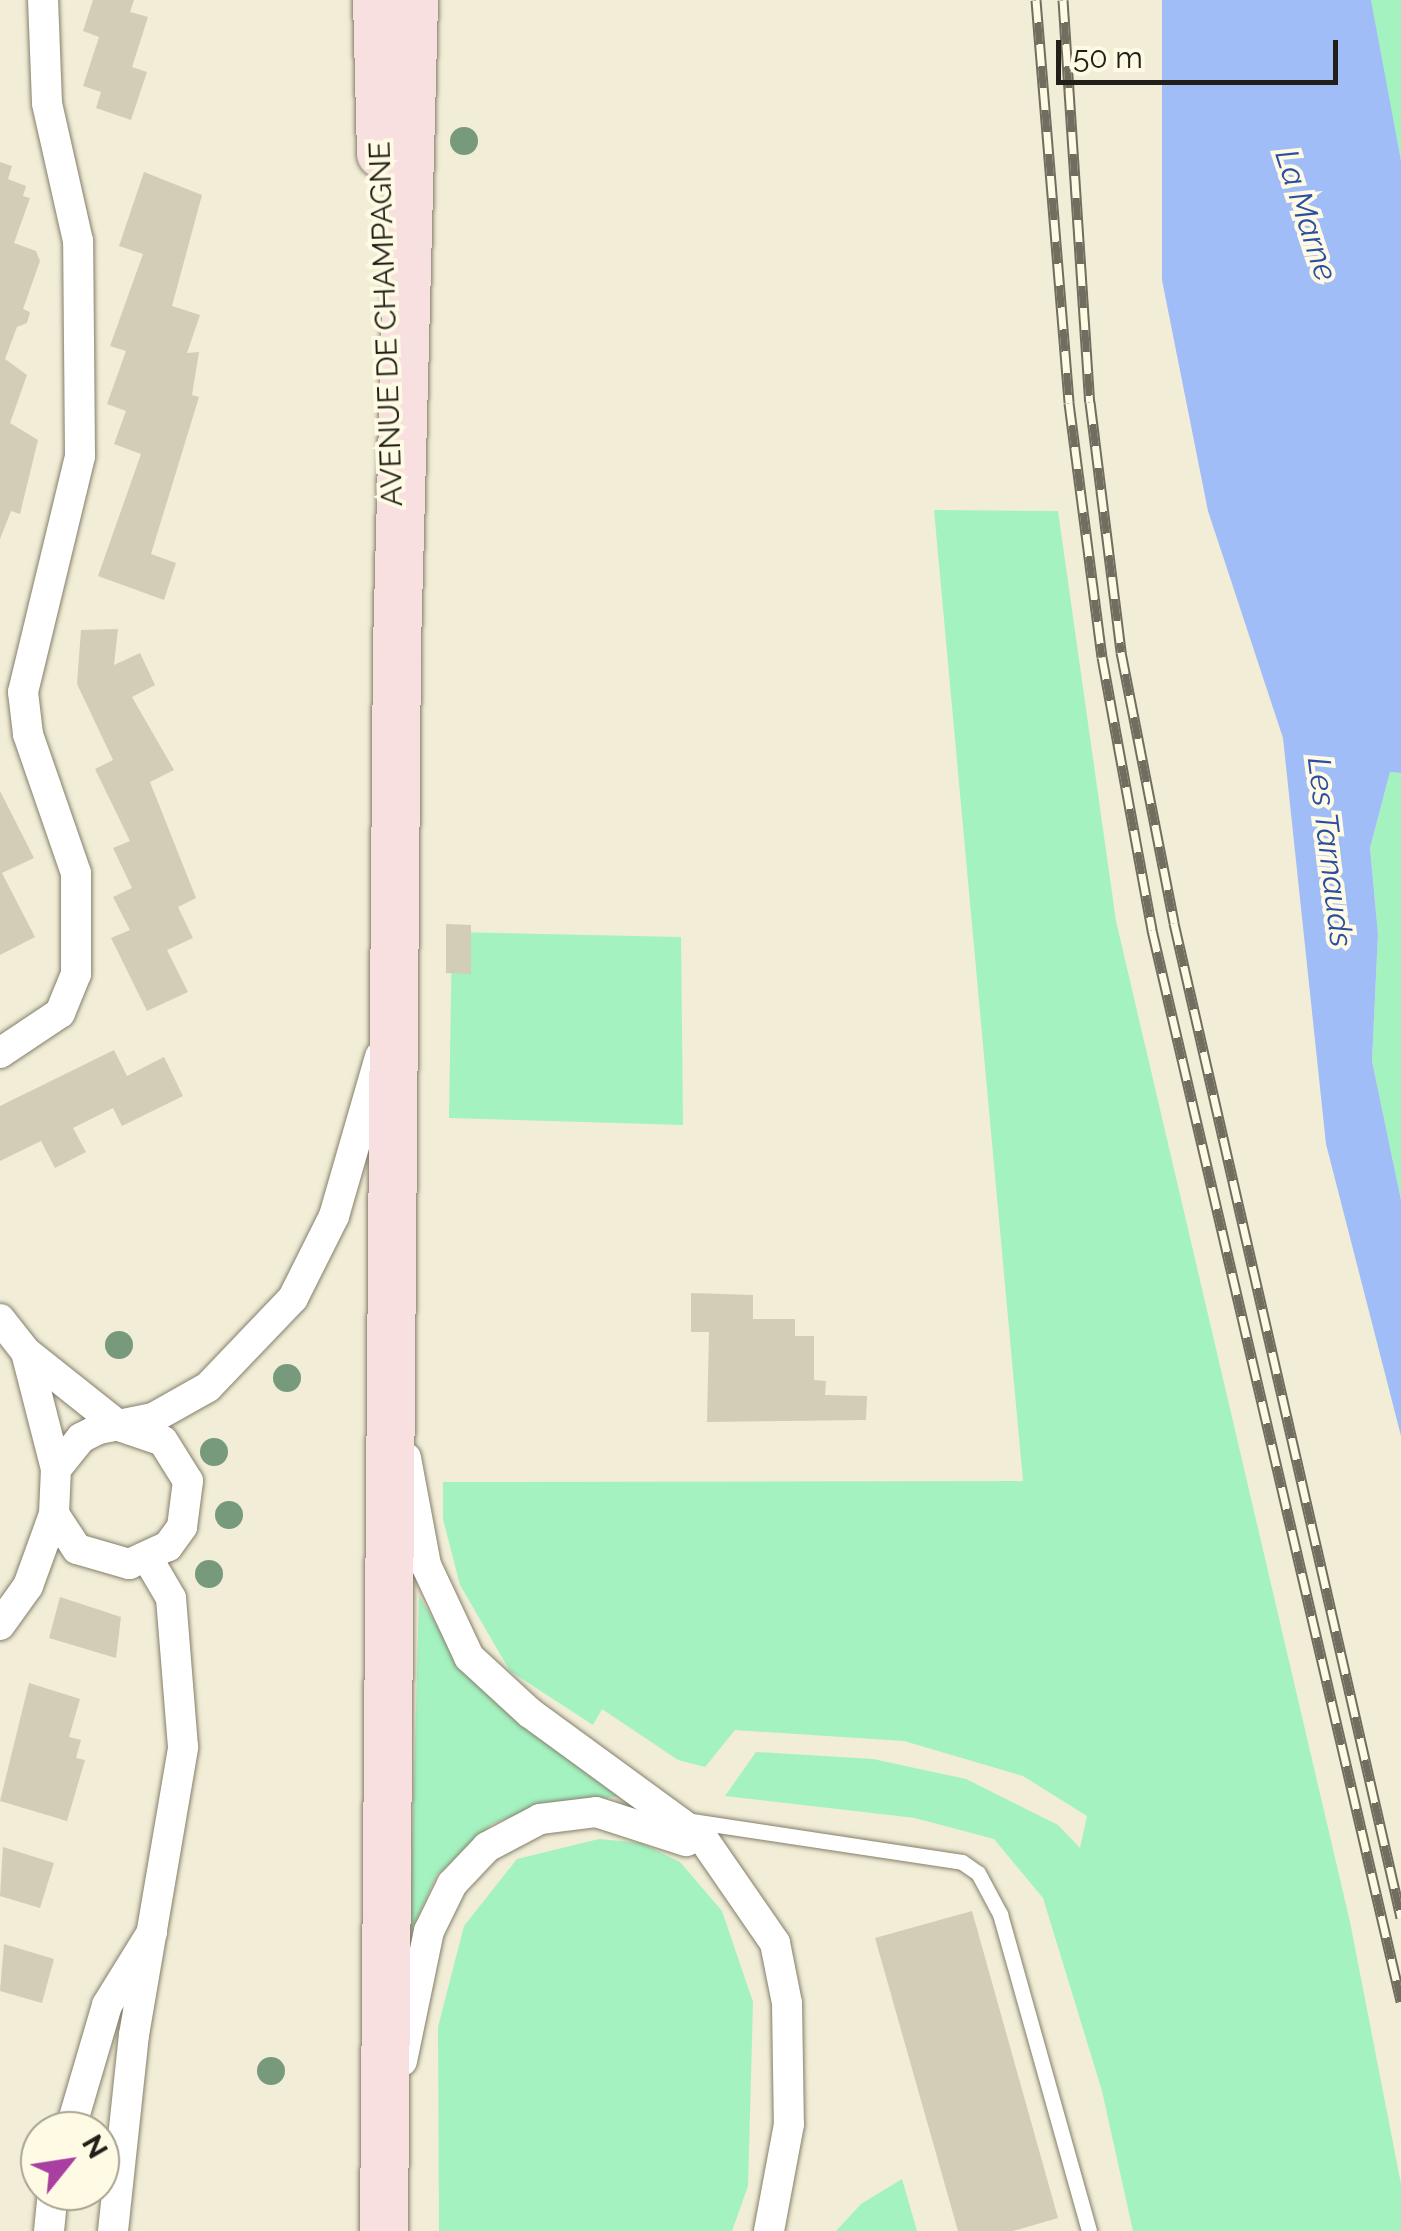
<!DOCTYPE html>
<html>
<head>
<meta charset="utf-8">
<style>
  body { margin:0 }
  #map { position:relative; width:1401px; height:2231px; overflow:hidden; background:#f1edd6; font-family:Raleway,sans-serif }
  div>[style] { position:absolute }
  .green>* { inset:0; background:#a4f2c0 }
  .water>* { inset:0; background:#a0bdf8 }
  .building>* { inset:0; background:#d2cdb7 }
  .roads { filter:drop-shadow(0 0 2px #847f6b) drop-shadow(0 0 2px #847f6b) }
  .lane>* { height:15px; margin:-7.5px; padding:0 7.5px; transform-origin:7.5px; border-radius:7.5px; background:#fff }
  .street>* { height:30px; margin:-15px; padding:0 15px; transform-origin:15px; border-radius:15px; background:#fff }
  .primary>* { height:48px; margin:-24px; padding:0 24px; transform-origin:24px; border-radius:24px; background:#f8dfe0 }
  .rail>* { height:11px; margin-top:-5.5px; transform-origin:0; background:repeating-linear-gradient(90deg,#fefae3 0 22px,#716e60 0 44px); box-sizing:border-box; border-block:2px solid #716e60 }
  .trees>* { width:28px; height:28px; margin:-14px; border-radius:50%; background:#77997c }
  span { translate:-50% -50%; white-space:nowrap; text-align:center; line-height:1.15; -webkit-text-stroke:8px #fefae3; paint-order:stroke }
  .street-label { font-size:30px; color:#211f17 }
  .water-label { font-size:32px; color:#2a4ea3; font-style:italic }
  .north { position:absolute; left:20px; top:2111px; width:100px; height:100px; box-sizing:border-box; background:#fefae3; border:2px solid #a6a291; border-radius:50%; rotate:60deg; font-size:28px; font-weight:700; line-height:40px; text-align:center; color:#211f17 }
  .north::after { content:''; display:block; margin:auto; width:35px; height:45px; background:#a83fa1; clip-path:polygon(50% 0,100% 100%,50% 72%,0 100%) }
  .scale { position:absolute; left:1056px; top:40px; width:282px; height:45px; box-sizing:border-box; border:5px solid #211f17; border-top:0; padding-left:12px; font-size:30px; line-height:35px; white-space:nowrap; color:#211f17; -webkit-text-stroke:8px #fefae3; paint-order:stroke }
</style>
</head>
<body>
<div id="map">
  <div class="green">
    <div style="clip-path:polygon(1371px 0,1401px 0,1401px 161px,1391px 115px)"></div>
    <div style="clip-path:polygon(934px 510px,1058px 511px,1116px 921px,1350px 1922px,1401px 2184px,1401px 2231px,1133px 2231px,1102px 2091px,1043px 1898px,994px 1839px,915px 1818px,725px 1796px,756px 1752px,873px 1759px,966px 1779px,1058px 1825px,1080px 1848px,1087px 1816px,1023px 1776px,904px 1741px,735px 1730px,705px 1767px,678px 1760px,602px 1709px,593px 1725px,510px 1671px,460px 1585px,443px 1519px,443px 1482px,1023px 1481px)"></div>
    <div style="clip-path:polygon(1390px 772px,1401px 773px,1401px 1200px,1372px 1061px,1378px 934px,1370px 848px)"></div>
    <div style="clip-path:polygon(452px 932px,681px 937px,683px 1125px,449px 1118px)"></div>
    <div style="clip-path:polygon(419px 1596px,467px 1675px,625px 1796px,544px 1804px,492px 1824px,437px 1875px,410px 1934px)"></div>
    <div style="clip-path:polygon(599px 1839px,641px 1843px,680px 1862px,722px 1911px,753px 2002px,748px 2186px,732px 2231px,439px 2231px,438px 2027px,464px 1926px,517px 1859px)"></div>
    <div style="clip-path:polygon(902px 2179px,917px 2231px,836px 2231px,861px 2204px)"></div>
  </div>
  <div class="water">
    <div style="clip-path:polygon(1162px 0,1371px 0,1401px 161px,1401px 773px,1390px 772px,1370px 848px,1378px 934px,1372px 1061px,1401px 1200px,1401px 1436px,1326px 1144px,1283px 738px,1208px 511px,1162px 280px)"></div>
  </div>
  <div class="building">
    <div style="clip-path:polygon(93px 0,134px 0,130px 12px,148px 17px,132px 67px,147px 72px,131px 120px,96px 108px,101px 92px,83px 86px,99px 37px,83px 31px)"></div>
    <div style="clip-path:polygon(0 162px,12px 166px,8px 179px,26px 186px,23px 196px,30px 198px,14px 243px,36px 251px,40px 261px,23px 309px,30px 312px,27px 323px,17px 327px,5px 359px,27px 375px,10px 423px,38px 440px,20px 514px,11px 511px,0 539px)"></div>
    <div style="clip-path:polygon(144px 172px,202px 195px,172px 306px,200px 315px,187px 353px,199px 352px,192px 395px,199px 397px,151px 554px,176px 563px,164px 600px,98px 576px,141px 454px,114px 444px,126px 411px,107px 404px,126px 351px,110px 346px,143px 254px,119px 246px)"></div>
    <div style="clip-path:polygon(118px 629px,114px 665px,140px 653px,155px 685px,132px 697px,174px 770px,150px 782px,196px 898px,178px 907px,193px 938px,167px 950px,188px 992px,147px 1011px,111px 938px,130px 930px,113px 897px,132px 888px,113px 848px,130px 841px,95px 769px,113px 760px,77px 684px,81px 630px)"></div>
    <div style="clip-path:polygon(0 791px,34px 858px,2px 873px,35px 937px,0 955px)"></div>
    <div style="clip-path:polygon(446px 924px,471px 925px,471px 974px,446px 973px)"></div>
    <div style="clip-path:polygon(114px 1050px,127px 1076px,164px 1057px,183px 1096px,122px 1126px,113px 1108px,73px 1128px,86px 1152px,55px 1168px,41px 1141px,0 1161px,0 1106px)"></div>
    <div style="clip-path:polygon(691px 1293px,753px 1295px,753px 1319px,795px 1319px,795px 1336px,814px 1336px,814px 1380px,826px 1381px,825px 1395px,867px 1396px,866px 1420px,707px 1422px,709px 1332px,691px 1332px)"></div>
    <div style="clip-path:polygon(60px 1597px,121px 1617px,116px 1658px,49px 1638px)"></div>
    <div style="clip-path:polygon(29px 1683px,80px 1699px,69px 1737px,81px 1740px,76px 1758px,85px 1760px,67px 1821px,0 1801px)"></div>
    <div style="clip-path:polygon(3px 1847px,54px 1863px,40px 1908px,0 1896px)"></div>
    <div style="clip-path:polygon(972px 1911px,1058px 2218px,1013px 2231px,958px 2231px,875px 1938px)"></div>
    <div style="clip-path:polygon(4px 1944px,54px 1959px,42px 2003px,0 1991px)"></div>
  </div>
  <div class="roads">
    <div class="lane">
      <div style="left:685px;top:1820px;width:280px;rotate:8.6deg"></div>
      <div style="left:962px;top:1862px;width:19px;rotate:35deg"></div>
      <div style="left:978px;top:1873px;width:47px;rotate:61.8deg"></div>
      <div style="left:1000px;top:1914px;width:329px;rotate:74.3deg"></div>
    </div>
    <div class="street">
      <div style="left:0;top:1053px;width:72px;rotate:-33.7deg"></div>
      <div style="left:60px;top:1013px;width:42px;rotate:-67.7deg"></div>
      <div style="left:76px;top:974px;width:101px;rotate:-90deg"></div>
      <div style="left:76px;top:873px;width:147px;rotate:-109.1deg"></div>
      <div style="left:28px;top:734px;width:42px;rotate:-96.8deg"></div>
      <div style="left:23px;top:692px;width:243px;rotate:-76.4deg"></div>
      <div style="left:80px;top:456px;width:215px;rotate:-90.5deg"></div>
      <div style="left:78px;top:241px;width:141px;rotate:-102.7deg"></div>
      <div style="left:47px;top:103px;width:103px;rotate:-92.2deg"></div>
      <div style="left:0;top:1319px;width:42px;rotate:51.8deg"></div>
      <div style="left:119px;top:1426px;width:46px;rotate:18.8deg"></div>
      <div style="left:163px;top:1441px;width:47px;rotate:58deg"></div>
      <div style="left:188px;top:1481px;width:46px;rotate:97.4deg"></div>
      <div style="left:182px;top:1527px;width:24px;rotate:126deg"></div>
      <div style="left:168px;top:1546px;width:43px;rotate:155.2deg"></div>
      <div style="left:129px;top:1564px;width:54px;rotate:-163.9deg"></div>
      <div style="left:77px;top:1549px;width:42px;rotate:-123.3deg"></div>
      <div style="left:54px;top:1514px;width:45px;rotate:-87.5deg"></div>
      <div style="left:56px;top:1469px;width:40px;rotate:-51deg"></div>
      <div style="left:81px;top:1438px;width:20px;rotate:-27deg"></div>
      <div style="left:99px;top:1429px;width:55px;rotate:-11.5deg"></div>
      <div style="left:153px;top:1418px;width:63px;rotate:-29.4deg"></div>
      <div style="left:208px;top:1387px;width:123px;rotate:-46.3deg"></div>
      <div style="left:293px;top:1298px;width:92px;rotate:-63.4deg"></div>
      <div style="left:334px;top:1216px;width:166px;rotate:-73.9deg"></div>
      <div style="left:406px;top:1458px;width:109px;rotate:79.4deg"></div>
      <div style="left:426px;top:1565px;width:102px;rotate:64.9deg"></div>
      <div style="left:469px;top:1657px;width:83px;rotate:42.6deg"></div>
      <div style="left:530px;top:1713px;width:215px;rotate:36.1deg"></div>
      <div style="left:704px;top:1840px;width:125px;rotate:55.4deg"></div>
      <div style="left:775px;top:1943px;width:61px;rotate:78.7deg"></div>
      <div style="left:787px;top:2003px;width:121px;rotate:89.1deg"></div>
      <div style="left:789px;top:2124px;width:109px;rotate:100.6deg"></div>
      <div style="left:56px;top:1469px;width:121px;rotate:-104.4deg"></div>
      <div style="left:26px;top:1352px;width:119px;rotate:38.5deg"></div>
      <div style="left:0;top:1625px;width:48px;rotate:-54.3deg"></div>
      <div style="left:28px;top:1586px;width:77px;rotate:-70.1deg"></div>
      <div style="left:402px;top:2061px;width:133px;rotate:-78.3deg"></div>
      <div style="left:429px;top:1931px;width:52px;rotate:-63.9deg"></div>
      <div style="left:452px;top:1884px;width:51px;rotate:-46.6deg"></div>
      <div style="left:487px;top:1847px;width:60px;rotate:-27.8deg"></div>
      <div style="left:540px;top:1819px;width:56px;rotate:-7.1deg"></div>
      <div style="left:596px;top:1812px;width:95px;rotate:17.9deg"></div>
      <div style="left:70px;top:2131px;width:131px;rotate:-73.6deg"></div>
      <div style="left:107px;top:2005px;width:86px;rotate:-58.3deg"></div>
      <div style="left:49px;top:2231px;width:40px;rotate:-84.3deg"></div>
      <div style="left:113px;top:2231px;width:197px;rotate:-83.9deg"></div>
      <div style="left:134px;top:2035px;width:292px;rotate:-80.3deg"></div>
      <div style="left:183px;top:1747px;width:149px;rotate:-94.6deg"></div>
      <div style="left:171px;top:1598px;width:45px;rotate:-120.5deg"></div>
    </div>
    <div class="primary">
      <div style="left:377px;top:0;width:154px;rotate:88.5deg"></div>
      <div style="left:384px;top:2231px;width:1584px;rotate:-89.53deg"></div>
      <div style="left:397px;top:647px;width:647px;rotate:-88.49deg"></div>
    </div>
  </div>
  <div class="rail">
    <div style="left:1036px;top:0;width:404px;rotate:85.3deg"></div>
    <div style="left:1069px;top:403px;width:256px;rotate:82.6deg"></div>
    <div style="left:1102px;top:657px;width:278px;rotate:79.6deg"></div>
    <div style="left:1152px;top:930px;width:1100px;rotate:76.91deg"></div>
    <div style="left:1063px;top:0;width:403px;rotate:86.2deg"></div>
    <div style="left:1090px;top:402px;width:252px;rotate:82.9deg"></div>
    <div style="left:1121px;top:652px;width:276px;rotate:78.9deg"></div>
    <div style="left:1174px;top:923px;width:1020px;rotate:77.14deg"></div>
  </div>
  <div class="trees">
    <div style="left:464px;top:141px"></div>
    <div style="left:119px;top:1345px"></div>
    <div style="left:287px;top:1378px"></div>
    <div style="left:214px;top:1452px"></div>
    <div style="left:229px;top:1515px"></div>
    <div style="left:209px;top:1574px"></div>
    <div style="left:271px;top:2071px"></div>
  </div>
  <div class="street-label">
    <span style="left:386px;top:324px;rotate:-92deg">AVENUE DE CHAMPAGNE</span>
  </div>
  <div class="water-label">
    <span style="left:1306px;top:215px;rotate:72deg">La Marne</span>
    <span style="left:1330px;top:852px;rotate:83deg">Les Tarnauds</span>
  </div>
  <div class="north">N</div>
  <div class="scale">50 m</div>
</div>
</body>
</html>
